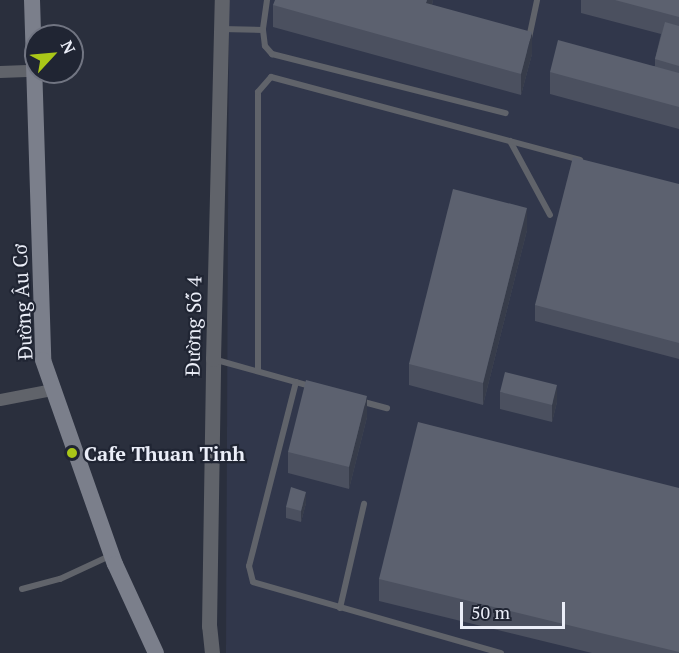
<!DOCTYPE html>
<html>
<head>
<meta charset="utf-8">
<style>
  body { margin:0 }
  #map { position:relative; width:679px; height:653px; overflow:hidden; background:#2a2f3d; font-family:"PT Serif",serif }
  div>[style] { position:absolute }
  .built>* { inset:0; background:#31374b }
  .service>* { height:6px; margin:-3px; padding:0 3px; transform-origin:3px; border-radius:3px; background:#60636a }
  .minor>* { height:12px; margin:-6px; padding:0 6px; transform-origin:6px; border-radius:6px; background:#60636a }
  .tertiary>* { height:15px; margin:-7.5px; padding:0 7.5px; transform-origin:7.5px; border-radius:7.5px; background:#60636a }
  .secondary>* { height:16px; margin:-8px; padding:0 8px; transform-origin:8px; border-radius:8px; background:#7b7f8b }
  .wall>* { inset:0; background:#4b505f }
  .shaded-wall>* { inset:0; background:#373c4a }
  .building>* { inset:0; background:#5c616f }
  .dots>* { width:16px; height:16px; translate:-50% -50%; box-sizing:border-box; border:3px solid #202533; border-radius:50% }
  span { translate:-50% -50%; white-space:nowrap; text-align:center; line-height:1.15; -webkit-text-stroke:4.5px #202533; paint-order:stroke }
  .street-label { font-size:20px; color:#ebeef8 }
  .poi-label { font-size:20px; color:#ebeef8; font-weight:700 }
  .left { translate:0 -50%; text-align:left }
  .north { position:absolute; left:24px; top:24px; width:60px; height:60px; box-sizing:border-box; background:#202533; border:2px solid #717582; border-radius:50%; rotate:64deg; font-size:16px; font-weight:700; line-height:24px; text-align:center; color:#ebeef8 }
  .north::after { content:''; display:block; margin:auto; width:21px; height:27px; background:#aac718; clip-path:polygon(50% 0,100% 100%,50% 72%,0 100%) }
  .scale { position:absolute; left:460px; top:602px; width:105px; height:27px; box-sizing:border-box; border:3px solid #ebeef8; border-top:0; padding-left:8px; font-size:18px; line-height:21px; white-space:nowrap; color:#ebeef8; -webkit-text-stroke:4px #202533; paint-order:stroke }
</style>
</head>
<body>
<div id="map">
  <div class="built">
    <div style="clip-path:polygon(229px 0,679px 0,679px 653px,226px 653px)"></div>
  </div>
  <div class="service">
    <div style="left:267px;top:0;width:30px;rotate:98deg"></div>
    <div style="left:263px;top:30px;width:16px;rotate:83deg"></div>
    <div style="left:265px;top:46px;width:11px;rotate:49deg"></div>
    <div style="left:272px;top:54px;width:241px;rotate:14.2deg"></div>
    <div style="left:222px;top:29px;width:41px;rotate:1.4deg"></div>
    <div style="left:529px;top:38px;width:39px;rotate:-78deg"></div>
    <div style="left:510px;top:141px;width:84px;rotate:61.6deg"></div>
    <div style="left:213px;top:359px;width:104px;rotate:15.6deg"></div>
    <div style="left:258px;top:371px;width:279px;rotate:-90deg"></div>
    <div style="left:258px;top:92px;width:20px;rotate:-49deg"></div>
    <div style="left:271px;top:77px;width:320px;rotate:15deg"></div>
    <div style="left:296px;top:382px;width:190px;rotate:104.3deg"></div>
    <div style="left:249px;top:566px;width:16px;rotate:76deg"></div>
    <div style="left:253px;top:582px;width:258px;rotate:16deg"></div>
    <div style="left:360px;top:401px;width:28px;rotate:15deg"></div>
    <div style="left:22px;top:589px;width:39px;rotate:-15deg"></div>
    <div style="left:60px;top:579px;width:57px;rotate:-24.8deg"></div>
    <div style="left:340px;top:608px;width:107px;rotate:-77deg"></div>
  </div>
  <div class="minor">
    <div style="left:0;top:72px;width:34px;rotate:-2deg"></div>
    <div style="left:0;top:400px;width:54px;rotate:-10.7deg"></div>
  </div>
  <div class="tertiary">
    <div style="left:212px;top:653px;width:27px;rotate:-96deg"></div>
    <div style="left:209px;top:626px;width:267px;rotate:-89.1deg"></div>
    <div style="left:213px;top:359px;width:359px;rotate:-88.6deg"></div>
  </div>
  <div class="secondary">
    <div style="left:32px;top:0;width:360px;rotate:88.2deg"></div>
    <div style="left:43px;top:360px;width:216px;rotate:70.6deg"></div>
    <div style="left:115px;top:564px;width:98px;rotate:65.3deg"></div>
  </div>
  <div class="wall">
    <div style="clip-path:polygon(433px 0,432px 5px,532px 54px,521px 95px,273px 27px,273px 5px)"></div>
    <div style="clip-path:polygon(581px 0,679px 0,679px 129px,550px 94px,550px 72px,655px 66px,655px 59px,661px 34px,581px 13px)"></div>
    <div style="clip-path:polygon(679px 184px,679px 359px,535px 321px,535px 305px)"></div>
    <div style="clip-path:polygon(527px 230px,483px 405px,409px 385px,409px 364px)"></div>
    <div style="clip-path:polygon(500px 392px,557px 402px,552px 422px,500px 409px)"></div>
    <div style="clip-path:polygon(367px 417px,349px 489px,288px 473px,288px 452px)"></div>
    <div style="clip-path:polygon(679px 488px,679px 653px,592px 653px,379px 601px,379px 579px)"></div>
    <div style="clip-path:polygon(306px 503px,301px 522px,286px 518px,286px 507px)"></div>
  </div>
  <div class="shaded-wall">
    <div style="clip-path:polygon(427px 0,433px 0,426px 25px,426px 3px)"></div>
    <div style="clip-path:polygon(532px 32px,532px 54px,521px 95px,521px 74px)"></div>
    <div style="clip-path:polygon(527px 208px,527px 230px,483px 405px,483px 383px)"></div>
    <div style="clip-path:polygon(557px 385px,557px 402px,552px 422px,552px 405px)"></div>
    <div style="clip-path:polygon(367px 396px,367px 417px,349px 489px,349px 467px)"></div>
    <div style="clip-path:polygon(306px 492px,306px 503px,301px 522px,301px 511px)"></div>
  </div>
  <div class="building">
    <div style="clip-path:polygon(275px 0,427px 0,426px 3px,532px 32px,521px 74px,273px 5px)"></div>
    <div style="clip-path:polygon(615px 0,679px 0,679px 17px)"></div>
    <div style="clip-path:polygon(665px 22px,679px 26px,679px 66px,655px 59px)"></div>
    <div style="clip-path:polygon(558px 40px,679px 73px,679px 107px,550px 72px)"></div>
    <div style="clip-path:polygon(573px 157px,679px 184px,679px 343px,535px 305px)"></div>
    <div style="clip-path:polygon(453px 189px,527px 208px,483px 383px,409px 364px)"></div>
    <div style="clip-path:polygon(505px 372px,557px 385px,552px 405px,500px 392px)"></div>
    <div style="clip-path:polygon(306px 380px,367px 396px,349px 467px,288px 452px)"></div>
    <div style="clip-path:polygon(418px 422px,679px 488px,679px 652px,379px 579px)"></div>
    <div style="clip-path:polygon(291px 487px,306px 492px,301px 511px,286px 507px)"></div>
  </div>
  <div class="dots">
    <div style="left:72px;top:453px;background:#aac718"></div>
  </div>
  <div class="street-label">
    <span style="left:22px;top:302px;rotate:-93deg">Đường Âu Cơ</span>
    <span style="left:193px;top:326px;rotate:-89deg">Đường Số 4</span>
  </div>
  <div class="poi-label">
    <span class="left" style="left:84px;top:453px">Cafe Thuan Tinh</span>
  </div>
  <div class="north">N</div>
  <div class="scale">50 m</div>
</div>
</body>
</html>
